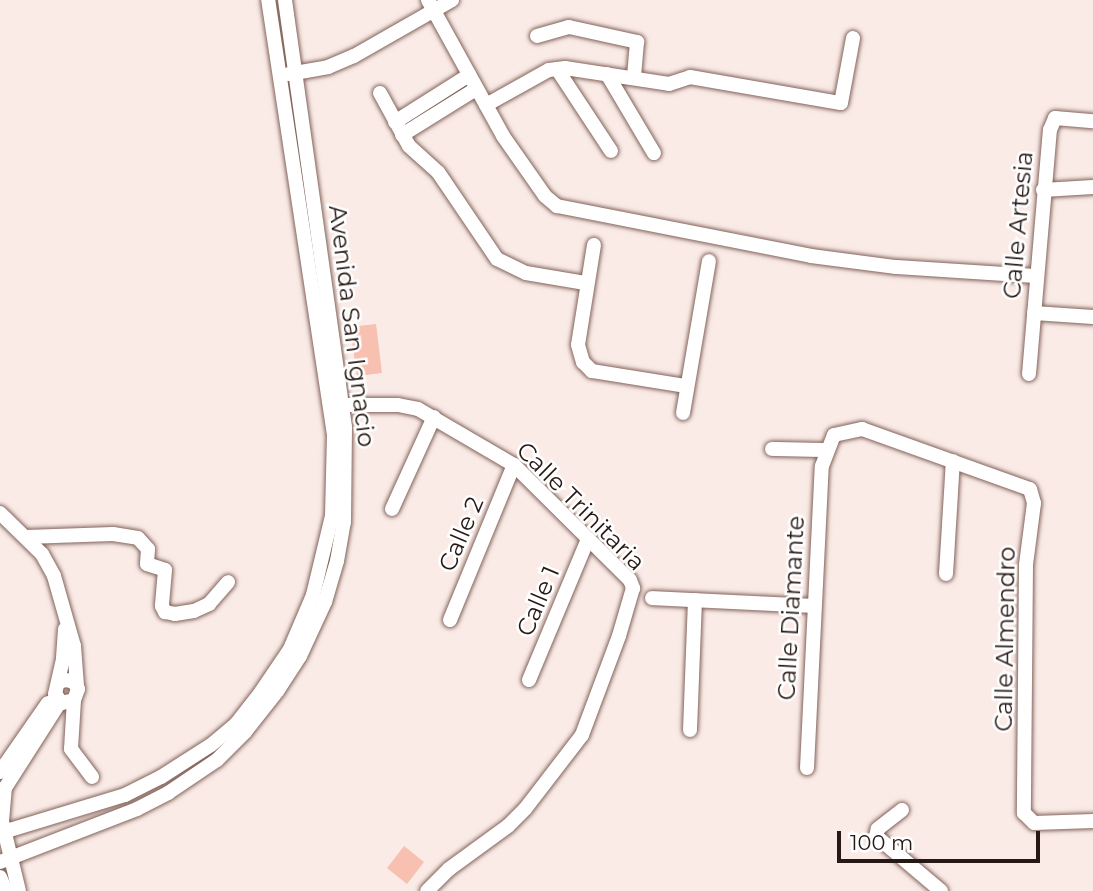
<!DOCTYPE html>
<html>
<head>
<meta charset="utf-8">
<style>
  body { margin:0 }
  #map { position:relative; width:1093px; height:891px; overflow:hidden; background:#faebe7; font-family:Montserrat,sans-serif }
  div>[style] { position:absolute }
  .green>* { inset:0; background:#f7c0b1 }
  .roads { filter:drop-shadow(0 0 2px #826259) drop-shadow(0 0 2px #826259) }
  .minor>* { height:14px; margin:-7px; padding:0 7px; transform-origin:7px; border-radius:7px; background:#fff }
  span { translate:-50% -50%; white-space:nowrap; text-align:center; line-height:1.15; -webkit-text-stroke:5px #fff; paint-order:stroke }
  .street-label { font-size:24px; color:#261915 }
  .scale { position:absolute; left:837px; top:831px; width:203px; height:32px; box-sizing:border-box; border:4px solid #261915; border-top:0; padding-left:9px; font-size:21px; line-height:24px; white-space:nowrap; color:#261915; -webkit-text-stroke:5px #fff; paint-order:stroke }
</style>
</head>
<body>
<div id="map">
  <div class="green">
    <div style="clip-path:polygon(376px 324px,382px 373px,357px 376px,350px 327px)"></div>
    <div style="clip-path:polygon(404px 846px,424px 862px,407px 884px,387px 868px)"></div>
  </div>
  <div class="roads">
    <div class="minor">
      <div style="left:428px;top:0;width:155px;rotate:61.1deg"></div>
      <div style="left:503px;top:136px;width:73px;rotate:55deg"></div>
      <div style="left:545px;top:196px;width:16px;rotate:40deg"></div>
      <div style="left:557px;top:206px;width:259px;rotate:11.1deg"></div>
      <div style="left:811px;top:256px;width:86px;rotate:7.4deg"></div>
      <div style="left:896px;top:267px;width:140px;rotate:3.7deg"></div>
      <div style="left:537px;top:36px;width:33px;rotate:-16deg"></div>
      <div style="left:569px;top:27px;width:70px;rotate:12.4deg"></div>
      <div style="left:637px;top:42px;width:36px;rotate:95deg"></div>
      <div style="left:557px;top:69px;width:98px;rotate:56.6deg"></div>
      <div style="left:289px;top:74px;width:40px;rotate:-10deg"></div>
      <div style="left:328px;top:67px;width:28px;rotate:-23deg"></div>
      <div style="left:354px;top:56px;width:113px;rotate:-29.7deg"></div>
      <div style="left:607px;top:74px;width:92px;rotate:59.3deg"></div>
      <div style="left:380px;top:93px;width:60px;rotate:61.3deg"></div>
      <div style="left:409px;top:146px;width:39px;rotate:42deg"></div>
      <div style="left:438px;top:172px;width:105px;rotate:55.9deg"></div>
      <div style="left:497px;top:259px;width:32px;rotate:26deg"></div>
      <div style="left:526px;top:273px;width:60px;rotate:9.6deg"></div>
      <div style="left:486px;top:105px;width:72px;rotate:-29.1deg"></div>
      <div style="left:549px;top:70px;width:16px;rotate:-7deg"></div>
      <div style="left:565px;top:68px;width:105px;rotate:8.7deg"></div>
      <div style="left:669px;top:84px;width:22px;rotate:-18deg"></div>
      <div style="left:690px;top:77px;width:153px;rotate:9.8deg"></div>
      <div style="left:841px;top:103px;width:66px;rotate:-79.5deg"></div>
      <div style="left:395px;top:122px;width:88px;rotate:-32.4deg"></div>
      <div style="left:402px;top:135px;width:87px;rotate:-31.9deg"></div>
      <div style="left:1043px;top:190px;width:50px;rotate:-3.4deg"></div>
      <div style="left:594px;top:245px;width:101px;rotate:99.1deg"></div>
      <div style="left:578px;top:345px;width:18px;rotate:74deg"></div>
      <div style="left:583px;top:362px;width:13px;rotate:45deg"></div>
      <div style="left:592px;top:371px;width:95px;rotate:9.1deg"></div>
      <div style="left:1034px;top:313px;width:59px;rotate:3.9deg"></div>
      <div style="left:1029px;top:374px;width:245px;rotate:-85.1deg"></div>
      <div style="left:1050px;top:130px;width:13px;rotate:-67deg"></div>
      <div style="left:1055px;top:118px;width:38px;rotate:5deg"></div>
      <div style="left:344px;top:405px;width:54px"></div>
      <div style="left:398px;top:405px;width:20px;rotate:11deg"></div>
      <div style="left:418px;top:409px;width:111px;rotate:30.3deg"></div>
      <div style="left:514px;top:465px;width:163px;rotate:44.8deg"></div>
      <div style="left:630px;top:580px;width:9px;rotate:69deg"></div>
      <div style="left:633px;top:588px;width:50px;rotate:106.3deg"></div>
      <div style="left:619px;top:636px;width:106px;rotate:110.5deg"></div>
      <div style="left:582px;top:735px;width:93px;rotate:127.6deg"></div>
      <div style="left:525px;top:809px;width:24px;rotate:135deg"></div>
      <div style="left:508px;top:826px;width:73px;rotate:143.9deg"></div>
      <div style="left:449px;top:869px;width:31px;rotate:135deg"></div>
      <div style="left:683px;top:413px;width:154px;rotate:-80.3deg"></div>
      <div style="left:772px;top:449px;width:54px;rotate:1.1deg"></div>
      <div style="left:392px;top:509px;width:101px;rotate:-65.5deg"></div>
      <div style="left:0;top:513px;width:59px;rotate:44.3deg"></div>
      <div style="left:42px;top:554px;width:25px;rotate:61deg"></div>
      <div style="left:54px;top:576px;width:73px;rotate:74.1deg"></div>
      <div style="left:74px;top:646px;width:40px;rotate:85.7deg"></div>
      <div style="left:26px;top:537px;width:87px;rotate:-2deg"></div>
      <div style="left:113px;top:534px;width:25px;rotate:9deg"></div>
      <div style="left:138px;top:538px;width:15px;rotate:48deg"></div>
      <div style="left:148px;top:549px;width:15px;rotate:94deg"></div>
      <div style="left:147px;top:564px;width:19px;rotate:18deg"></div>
      <div style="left:165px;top:570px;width:36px;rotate:95deg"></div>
      <div style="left:162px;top:606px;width:7px;rotate:63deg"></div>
      <div style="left:165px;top:612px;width:10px;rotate:11deg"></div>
      <div style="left:175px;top:614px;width:19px;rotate:-9deg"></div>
      <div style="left:194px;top:611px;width:17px;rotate:-25deg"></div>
      <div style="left:209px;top:604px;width:29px;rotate:-49deg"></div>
      <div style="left:946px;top:574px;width:113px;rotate:-86.5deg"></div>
      <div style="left:652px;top:598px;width:161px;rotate:2.8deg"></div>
      <div style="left:450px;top:620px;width:168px;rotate:-67.6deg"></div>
      <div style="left:529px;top:680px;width:153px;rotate:-67.3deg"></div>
      <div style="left:59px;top:682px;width:7px;rotate:-16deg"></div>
      <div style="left:66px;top:680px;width:8px;rotate:14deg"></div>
      <div style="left:74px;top:682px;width:8px;rotate:60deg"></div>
      <div style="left:78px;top:689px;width:12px;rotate:110deg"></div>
      <div style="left:74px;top:700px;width:12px;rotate:166deg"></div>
      <div style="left:62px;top:703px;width:11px;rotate:-128deg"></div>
      <div style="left:55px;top:694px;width:37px;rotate:-77deg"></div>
      <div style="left:63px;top:658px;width:29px;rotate:-86deg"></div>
      <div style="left:74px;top:700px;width:49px;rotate:93.5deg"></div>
      <div style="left:71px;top:749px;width:35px;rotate:53deg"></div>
      <div style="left:690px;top:730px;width:130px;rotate:-87.8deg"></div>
      <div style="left:807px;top:768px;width:302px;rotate:-87.2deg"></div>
      <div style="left:822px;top:466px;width:33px;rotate:-69deg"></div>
      <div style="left:834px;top:435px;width:29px;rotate:-12deg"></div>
      <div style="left:862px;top:429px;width:178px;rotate:19.7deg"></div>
      <div style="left:1030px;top:489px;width:15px;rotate:74deg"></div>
      <div style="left:1034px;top:503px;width:63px;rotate:97.4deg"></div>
      <div style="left:1026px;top:565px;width:248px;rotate:90.5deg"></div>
      <div style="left:1024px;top:813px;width:14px;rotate:45deg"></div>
      <div style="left:1034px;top:823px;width:59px;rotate:-1.9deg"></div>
      <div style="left:0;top:772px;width:84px;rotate:-55.2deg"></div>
      <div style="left:902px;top:810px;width:31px;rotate:142deg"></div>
      <div style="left:878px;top:829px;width:7px;rotate:106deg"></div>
      <div style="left:876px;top:836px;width:85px;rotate:40.2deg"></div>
      <div style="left:0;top:833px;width:131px;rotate:-16.9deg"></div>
      <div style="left:125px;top:795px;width:40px;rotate:-26.6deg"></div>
      <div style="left:161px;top:777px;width:59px;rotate:-32.6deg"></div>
      <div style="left:211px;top:745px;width:33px;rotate:-40deg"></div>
      <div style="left:236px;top:724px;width:41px;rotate:-52deg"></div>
      <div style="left:261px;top:692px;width:52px;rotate:-56deg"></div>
      <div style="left:290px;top:649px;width:59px;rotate:-66.9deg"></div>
      <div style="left:313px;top:595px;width:81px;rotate:-76.5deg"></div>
      <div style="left:332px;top:516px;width:81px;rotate:-88.6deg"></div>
      <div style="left:334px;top:435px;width:440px;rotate:-98.6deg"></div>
      <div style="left:0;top:862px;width:147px;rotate:-21.1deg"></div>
      <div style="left:137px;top:809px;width:35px;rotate:-27deg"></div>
      <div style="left:168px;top:793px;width:59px;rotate:-34deg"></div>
      <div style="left:217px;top:760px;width:40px;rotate:-45deg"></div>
      <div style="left:245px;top:732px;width:53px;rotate:-51.8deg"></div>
      <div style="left:278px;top:690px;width:40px;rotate:-57.1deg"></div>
      <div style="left:300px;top:656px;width:60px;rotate:-65.2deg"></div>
      <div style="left:325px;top:602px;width:43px;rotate:-73.7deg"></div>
      <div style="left:337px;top:561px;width:40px;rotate:-80deg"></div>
      <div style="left:344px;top:522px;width:95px;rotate:-89.4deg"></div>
      <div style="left:345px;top:427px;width:431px;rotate:-98deg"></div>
      <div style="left:0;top:877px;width:15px;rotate:67deg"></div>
      <div style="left:19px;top:891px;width:72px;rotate:-103.7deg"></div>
      <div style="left:2px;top:821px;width:33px;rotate:-85deg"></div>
      <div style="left:5px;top:788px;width:102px;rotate:-57.4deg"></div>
    </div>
  </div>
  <div class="street-label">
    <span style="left:1018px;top:225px;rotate:-85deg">Calle Artesia</span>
    <span style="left:352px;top:326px;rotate:83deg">Avenida San Ignacio</span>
    <span style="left:581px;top:506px;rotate:45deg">Calle Trinitaria</span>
    <span style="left:461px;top:534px;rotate:-67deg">Calle 2</span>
    <span style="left:538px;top:601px;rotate:-67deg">Calle 1</span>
    <span style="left:791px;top:608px;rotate:-87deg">Calle Diamante</span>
    <span style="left:1005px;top:639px;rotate:-89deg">Calle Almendro</span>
  </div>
  <div class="scale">100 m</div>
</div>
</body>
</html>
